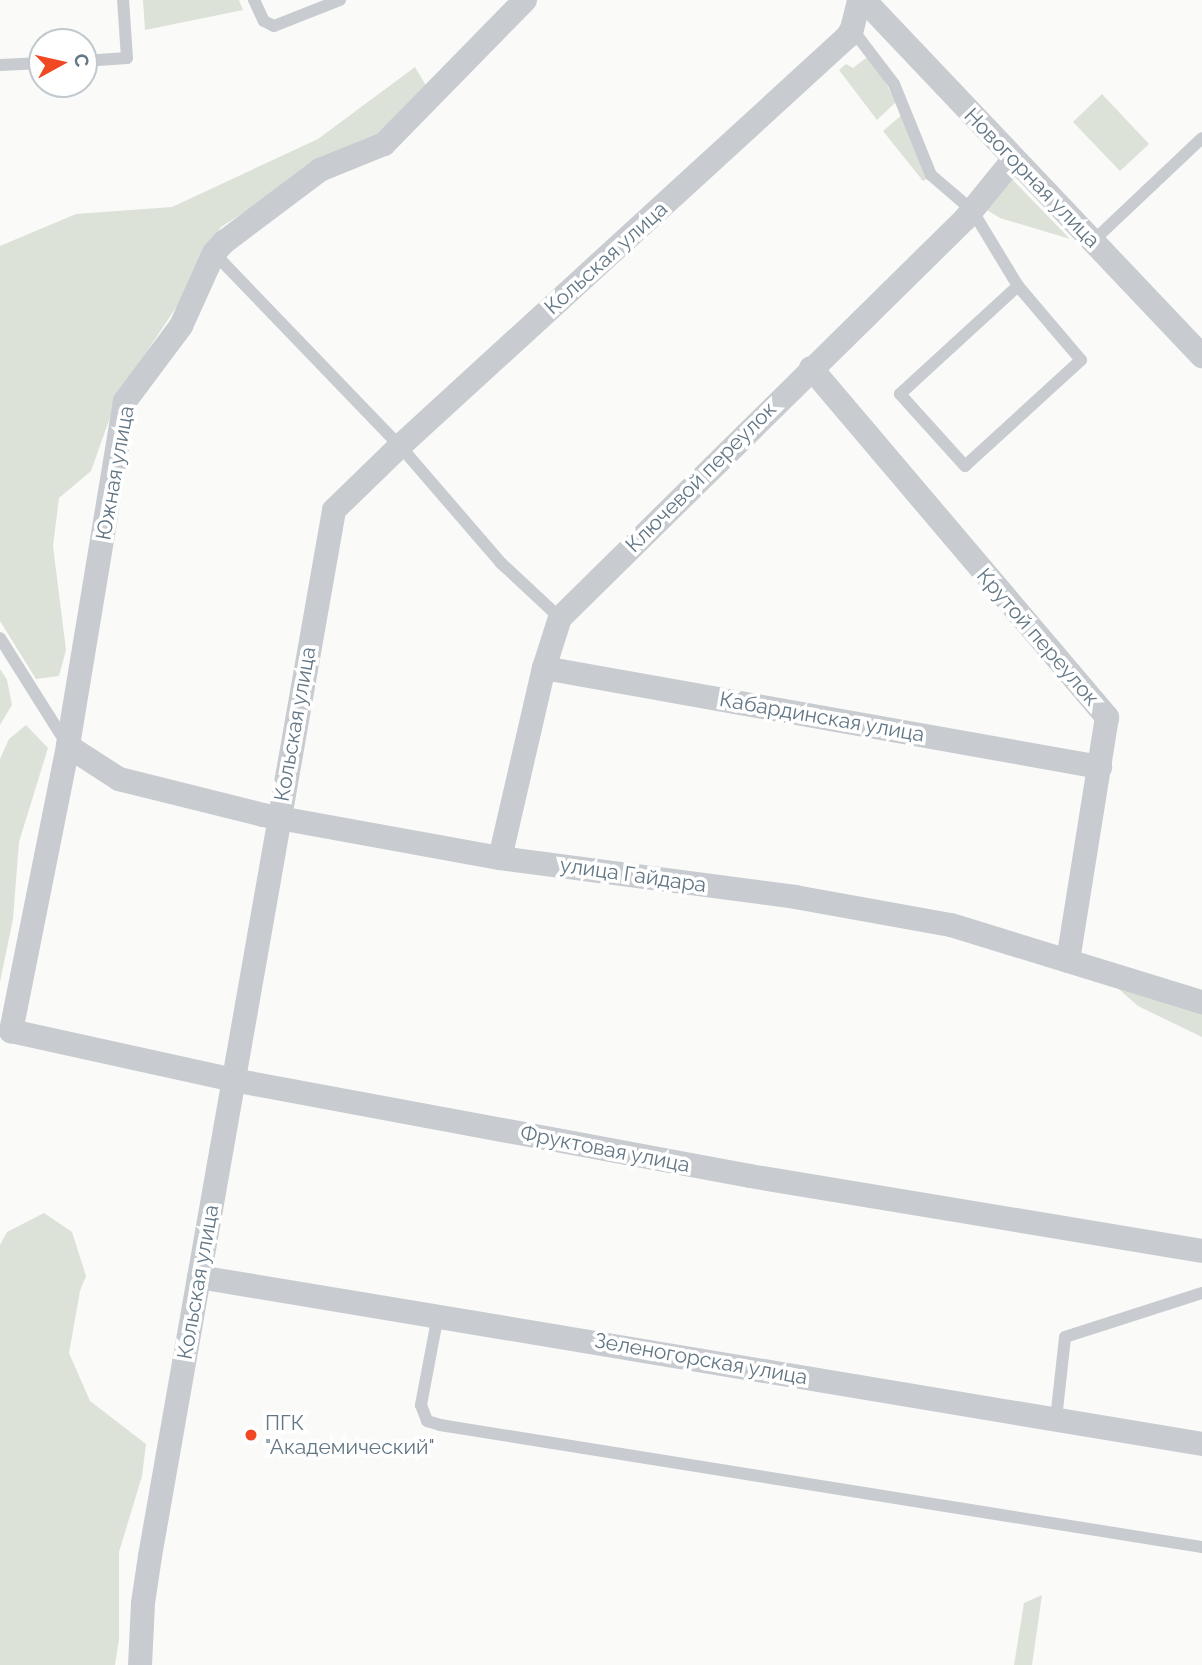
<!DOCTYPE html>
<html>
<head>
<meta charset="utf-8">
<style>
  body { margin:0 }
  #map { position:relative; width:1202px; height:1665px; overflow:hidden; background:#fafaf8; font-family:Raleway,sans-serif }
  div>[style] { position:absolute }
  .green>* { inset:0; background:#dce2d8 }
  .service>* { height:12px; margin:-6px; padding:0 6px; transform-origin:6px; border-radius:6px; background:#c8ccd0 }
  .minor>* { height:24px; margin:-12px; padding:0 12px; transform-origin:12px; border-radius:12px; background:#c8ccd0 }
  .dots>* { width:19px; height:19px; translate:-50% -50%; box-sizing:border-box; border:4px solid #fff; border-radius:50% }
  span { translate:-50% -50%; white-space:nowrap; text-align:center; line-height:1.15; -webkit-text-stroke:7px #fff; paint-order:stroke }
  .street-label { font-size:21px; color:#637785 }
  .poi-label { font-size:21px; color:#637785 }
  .left { translate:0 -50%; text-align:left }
  .north { position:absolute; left:28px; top:28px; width:70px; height:70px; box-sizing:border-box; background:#fff; border:2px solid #c1c9ce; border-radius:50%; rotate:82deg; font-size:19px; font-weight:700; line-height:28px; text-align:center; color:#637785 }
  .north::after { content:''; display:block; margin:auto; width:24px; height:32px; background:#ef4823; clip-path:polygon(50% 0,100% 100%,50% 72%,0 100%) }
</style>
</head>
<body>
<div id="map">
  <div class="green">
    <div style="clip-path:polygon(143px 0,239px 0,243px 10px,145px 30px)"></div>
    <div style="clip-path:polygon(866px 58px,878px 69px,896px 102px,877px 120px,839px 70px,846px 64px,853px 68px)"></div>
    <div style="clip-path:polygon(415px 67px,428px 89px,387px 131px,327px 159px,221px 227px,179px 303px,118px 395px,91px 471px,59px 498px,53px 546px,66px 650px,59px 676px,36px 679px,0 621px,0 246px,76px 214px,172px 207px,318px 139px)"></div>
    <div style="clip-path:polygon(1102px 94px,1149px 144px,1120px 171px,1073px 122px)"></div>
    <div style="clip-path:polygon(904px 113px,928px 178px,923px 181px,883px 131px)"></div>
    <div style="clip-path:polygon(1011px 178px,1070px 239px,1000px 218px,982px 207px)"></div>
    <div style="clip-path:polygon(0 669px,7px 680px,12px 705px,0 725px)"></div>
    <div style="clip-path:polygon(26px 725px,48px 748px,19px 842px,13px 919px,0 982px,0 759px,9px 739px)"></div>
    <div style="clip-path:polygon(1114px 985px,1202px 1011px,1202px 1037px,1138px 1006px)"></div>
    <div style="clip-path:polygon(44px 1213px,72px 1232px,86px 1276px,80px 1291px,69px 1353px,90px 1401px,146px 1444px,142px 1476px,119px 1552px,119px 1639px,115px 1665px,0 1665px,0 1245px,7px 1232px)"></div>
    <div style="clip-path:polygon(1042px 1595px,1032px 1665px,1014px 1665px,1024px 1603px)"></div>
  </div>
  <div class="service">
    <div style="left:254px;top:0;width:23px;rotate:65deg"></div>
    <div style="left:264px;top:21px;width:11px;rotate:27deg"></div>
    <div style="left:274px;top:26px;width:71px;rotate:-21.5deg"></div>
    <div style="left:852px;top:29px;width:69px;rotate:52.6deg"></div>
    <div style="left:894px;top:84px;width:98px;rotate:67.9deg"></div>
    <div style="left:931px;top:175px;width:54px;rotate:40.5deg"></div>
    <div style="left:972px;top:210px;width:89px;rotate:58.8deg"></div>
    <div style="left:1018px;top:286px;width:97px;rotate:49.6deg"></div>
    <div style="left:1081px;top:360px;width:157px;rotate:137.6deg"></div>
    <div style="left:965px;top:466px;width:97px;rotate:-132.1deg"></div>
    <div style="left:900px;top:394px;width:160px;rotate:-42.5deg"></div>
    <div style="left:84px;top:61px;width:43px;rotate:-4deg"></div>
    <div style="left:127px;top:58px;width:58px;rotate:-93.9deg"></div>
    <div style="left:0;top:65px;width:42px;rotate:-2.7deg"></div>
    <div style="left:1092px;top:242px;width:151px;rotate:-43.4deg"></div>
    <div style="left:214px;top:253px;width:268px;rotate:46.1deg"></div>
    <div style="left:400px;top:446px;width:155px;rotate:49.2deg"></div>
    <div style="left:501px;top:563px;width:81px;rotate:43deg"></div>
    <div style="left:0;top:638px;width:124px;rotate:57.8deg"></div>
    <div style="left:438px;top:1315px;width:92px;rotate:100.7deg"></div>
    <div style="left:421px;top:1405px;width:17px;rotate:69deg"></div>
    <div style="left:427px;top:1421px;width:14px;rotate:17deg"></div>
    <div style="left:440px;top:1425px;width:772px;rotate:9.1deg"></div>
    <div style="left:1056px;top:1419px;width:82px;rotate:-83.7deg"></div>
    <div style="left:1065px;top:1337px;width:144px;rotate:-17.8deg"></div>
  </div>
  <div class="minor">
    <div style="left:525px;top:0;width:202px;rotate:134.4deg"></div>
    <div style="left:384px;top:144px;width:69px;rotate:157.9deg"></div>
    <div style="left:320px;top:170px;width:120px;rotate:143.1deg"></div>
    <div style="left:224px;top:242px;width:15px;rotate:132deg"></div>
    <div style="left:214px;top:253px;width:80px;rotate:114.3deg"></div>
    <div style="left:181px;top:326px;width:94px;rotate:126.7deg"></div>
    <div style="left:125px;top:401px;width:350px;rotate:99.4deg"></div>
    <div style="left:68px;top:746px;width:291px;rotate:101.3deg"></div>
    <div style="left:11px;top:1031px;width:227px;rotate:12.4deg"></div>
    <div style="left:233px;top:1080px;width:526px;rotate:10.52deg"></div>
    <div style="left:750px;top:1176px;width:458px;rotate:9.4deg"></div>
    <div style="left:864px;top:0;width:491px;rotate:46.5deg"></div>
    <div style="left:811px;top:368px;width:458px;rotate:49.7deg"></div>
    <div style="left:1107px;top:717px;width:247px;rotate:99.1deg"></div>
    <div style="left:544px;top:668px;width:565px;rotate:10.1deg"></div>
    <div style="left:68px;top:746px;width:61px;rotate:32.9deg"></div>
    <div style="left:119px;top:779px;width:148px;rotate:14deg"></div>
    <div style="left:263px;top:815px;width:241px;rotate:10.3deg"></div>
    <div style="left:500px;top:858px;width:298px;rotate:7.5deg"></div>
    <div style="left:795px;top:897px;width:158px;rotate:10.2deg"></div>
    <div style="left:951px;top:925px;width:263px;rotate:17.1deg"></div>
    <div style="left:500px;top:858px;width:195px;rotate:-77deg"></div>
    <div style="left:544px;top:668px;width:52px;rotate:-72.3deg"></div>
    <div style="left:560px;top:618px;width:569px;rotate:-44.57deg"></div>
    <div style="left:965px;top:219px;width:76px;rotate:-50.9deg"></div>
    <div style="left:199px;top:1277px;width:1017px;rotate:9.45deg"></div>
    <div style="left:140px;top:1665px;width:62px;rotate:-87.2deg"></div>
    <div style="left:143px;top:1603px;width:48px;rotate:-81.5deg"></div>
    <div style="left:150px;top:1556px;width:1062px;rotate:-80.02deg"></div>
    <div style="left:334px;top:510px;width:92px;rotate:-44.1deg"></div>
    <div style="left:400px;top:446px;width:606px;rotate:-42.46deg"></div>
    <div style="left:847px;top:37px;width:9px;rotate:-58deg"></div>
    <div style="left:852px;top:29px;width:30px;rotate:-76deg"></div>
  </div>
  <div class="dots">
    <div style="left:251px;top:1435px;background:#ef4823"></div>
  </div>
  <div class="street-label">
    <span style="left:1032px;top:178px;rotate:46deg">Новогорная улица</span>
    <span style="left:606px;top:258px;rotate:-42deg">Кольская улица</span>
    <span style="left:115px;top:473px;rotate:-80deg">Южная улица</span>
    <span style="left:701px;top:477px;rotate:-45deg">Ключевой переулок</span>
    <span style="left:1038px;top:637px;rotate:49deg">Крутой переулок</span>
    <span style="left:822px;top:717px;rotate:10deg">Кабардинская улица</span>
    <span style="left:295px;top:724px;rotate:-80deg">Кольская улица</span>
    <span style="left:633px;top:875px;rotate:8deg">улица Гайдара</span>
    <span style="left:605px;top:1149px;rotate:11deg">Фруктовая улица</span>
    <span style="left:198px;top:1282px;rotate:-80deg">Кольская улица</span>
    <span style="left:701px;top:1359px;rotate:10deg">Зеленогорская улица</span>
  </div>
  <div class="poi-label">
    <span class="left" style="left:265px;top:1435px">ПГК<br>"Академический"</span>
  </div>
  <div class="north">С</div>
</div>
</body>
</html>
